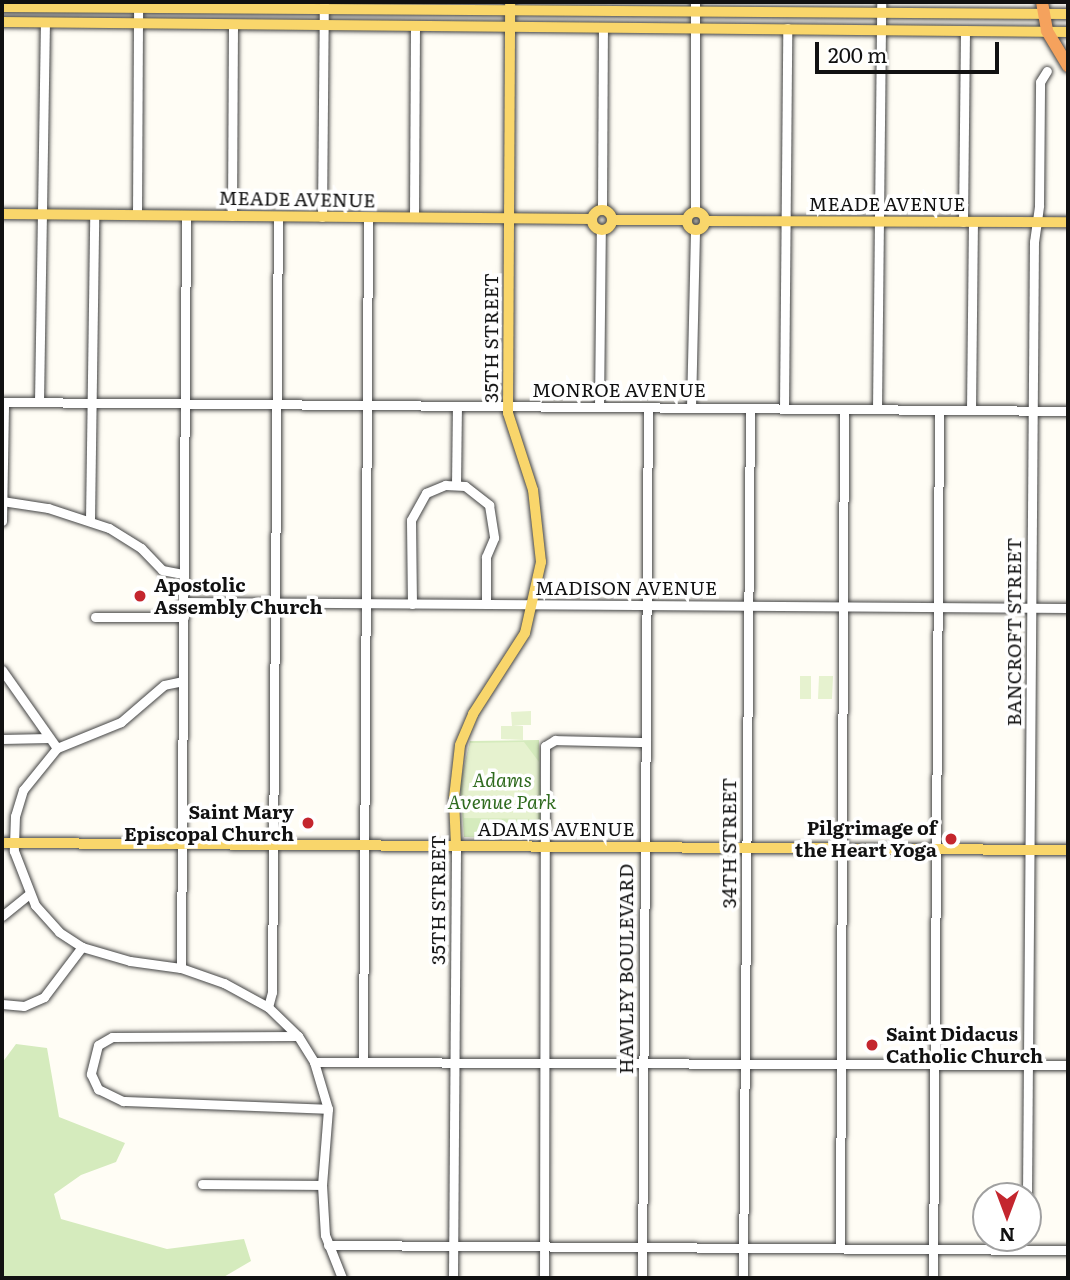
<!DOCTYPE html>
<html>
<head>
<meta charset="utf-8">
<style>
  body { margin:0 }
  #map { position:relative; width:1070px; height:1280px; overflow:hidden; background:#fffdf5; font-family:Literata,serif }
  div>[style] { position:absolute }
  .green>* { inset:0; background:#d5ebbd }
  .pitch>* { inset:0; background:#e6f2cf }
  .roads { filter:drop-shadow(0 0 2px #444) drop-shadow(0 0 2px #444) }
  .minor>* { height:9px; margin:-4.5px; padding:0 4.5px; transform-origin:4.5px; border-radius:4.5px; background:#fff }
  .major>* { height:10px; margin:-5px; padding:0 5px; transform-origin:5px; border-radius:5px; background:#f9d66b }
  .major>.ring { margin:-5px; padding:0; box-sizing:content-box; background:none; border:10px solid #f9d66b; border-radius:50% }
  .highway>* { height:12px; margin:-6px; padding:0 6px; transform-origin:6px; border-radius:6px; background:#f5a25d }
  .dots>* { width:19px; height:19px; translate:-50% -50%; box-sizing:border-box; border:4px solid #fff; border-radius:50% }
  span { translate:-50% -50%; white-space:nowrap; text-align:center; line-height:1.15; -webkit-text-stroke:7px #fff; paint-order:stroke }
  .street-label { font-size:19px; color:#111 }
  .poi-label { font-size:19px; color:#111; font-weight:700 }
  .left { translate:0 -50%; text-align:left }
  .right { translate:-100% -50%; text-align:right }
  .park-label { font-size:19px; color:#2f6b1f; font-style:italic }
  .frame { position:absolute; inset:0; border:4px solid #111; pointer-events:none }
  .north { position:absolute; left:972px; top:1182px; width:70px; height:70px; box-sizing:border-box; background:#fff; border:2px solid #a0a0a0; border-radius:50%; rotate:180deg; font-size:19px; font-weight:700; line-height:28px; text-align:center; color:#111 }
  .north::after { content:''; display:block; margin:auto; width:24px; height:32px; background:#c4262e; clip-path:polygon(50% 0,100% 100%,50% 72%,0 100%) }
  .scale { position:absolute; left:815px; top:42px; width:184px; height:32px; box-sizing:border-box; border:4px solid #111; border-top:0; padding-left:9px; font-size:21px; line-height:24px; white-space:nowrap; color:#111; -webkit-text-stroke:5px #fff; paint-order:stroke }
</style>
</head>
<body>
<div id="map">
  <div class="green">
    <div style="clip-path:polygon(539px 740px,542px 839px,464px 837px,460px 785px,470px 741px)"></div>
    <div style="clip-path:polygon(16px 1044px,47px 1048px,59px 1117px,125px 1143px,116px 1162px,81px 1175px,54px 1194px,61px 1219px,167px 1249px,244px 1239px,251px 1261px,222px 1278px,2px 1278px,2px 1063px)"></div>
  </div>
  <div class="pitch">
    <div style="clip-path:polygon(800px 676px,811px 676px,811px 699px,800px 699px)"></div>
    <div style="clip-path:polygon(819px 676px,833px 676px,832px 699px,818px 699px)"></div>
    <div style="clip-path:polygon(531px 711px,531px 725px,513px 725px,523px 726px,523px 740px,501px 739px,501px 726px,512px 726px,511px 712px)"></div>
    <div style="clip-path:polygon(524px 742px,539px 762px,538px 819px,464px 818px,462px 776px,470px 743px)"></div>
  </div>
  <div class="roads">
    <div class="minor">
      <div style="left:602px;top:210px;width:183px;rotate:-89.7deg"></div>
      <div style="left:695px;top:211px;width:209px;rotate:-90deg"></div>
      <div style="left:137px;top:215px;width:213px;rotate:-89.7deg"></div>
      <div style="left:232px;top:216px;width:192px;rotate:-89.7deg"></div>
      <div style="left:322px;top:217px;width:215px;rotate:-89.5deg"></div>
      <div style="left:414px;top:217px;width:192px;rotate:-89.7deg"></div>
      <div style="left:963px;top:222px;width:192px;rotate:-89.4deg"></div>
      <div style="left:2px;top:402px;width:1066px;rotate:0.48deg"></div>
      <div style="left:39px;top:402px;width:380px;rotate:-89.1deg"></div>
      <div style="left:599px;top:407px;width:177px;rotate:-89.4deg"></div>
      <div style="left:691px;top:408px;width:178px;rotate:-88.7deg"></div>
      <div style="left:784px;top:408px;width:380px;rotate:-89.5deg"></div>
      <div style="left:877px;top:409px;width:407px;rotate:-89.4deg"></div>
      <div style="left:971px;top:410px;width:188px;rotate:-89.4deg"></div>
      <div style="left:456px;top:485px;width:79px;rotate:-89.3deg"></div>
      <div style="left:2px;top:501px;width:47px;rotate:8.7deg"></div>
      <div style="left:48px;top:508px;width:64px;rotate:18.2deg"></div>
      <div style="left:109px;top:528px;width:38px;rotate:32deg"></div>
      <div style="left:141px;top:548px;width:30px;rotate:46deg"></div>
      <div style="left:162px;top:570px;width:21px;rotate:11deg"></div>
      <div style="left:90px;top:520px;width:305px;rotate:-89.2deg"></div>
      <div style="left:2px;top:521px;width:119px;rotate:-89deg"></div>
      <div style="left:184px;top:602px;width:884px;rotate:0.39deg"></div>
      <div style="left:412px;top:604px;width:84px;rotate:-90.7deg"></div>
      <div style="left:411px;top:520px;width:31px;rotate:-61deg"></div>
      <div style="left:426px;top:493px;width:21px;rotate:-23deg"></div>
      <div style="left:445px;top:485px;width:20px;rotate:3deg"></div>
      <div style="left:465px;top:486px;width:31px;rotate:38deg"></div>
      <div style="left:489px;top:505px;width:33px;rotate:81deg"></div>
      <div style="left:494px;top:538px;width:21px;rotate:113deg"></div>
      <div style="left:486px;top:557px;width:47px;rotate:90deg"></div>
      <div style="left:95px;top:617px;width:89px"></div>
      <div style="left:2px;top:670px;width:95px;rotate:54.8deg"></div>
      <div style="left:183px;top:681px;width:19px;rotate:168deg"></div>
      <div style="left:164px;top:685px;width:57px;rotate:139.3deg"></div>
      <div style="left:121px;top:722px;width:69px;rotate:157.9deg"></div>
      <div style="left:57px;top:748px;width:54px;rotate:129deg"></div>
      <div style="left:23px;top:790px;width:27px;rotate:107deg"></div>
      <div style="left:15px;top:816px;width:35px;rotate:92deg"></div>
      <div style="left:14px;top:851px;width:58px;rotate:68.7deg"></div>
      <div style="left:35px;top:905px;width:36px;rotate:48deg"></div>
      <div style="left:59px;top:932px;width:27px;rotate:33deg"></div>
      <div style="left:82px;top:947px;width:50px;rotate:16.3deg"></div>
      <div style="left:130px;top:961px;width:51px;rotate:7.8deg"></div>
      <div style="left:181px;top:968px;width:46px;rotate:19.2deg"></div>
      <div style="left:224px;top:983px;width:50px;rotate:28.6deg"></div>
      <div style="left:268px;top:1007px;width:42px;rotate:44deg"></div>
      <div style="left:298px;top:1036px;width:31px;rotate:58deg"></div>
      <div style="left:314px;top:1062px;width:49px;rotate:73.4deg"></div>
      <div style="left:328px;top:1109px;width:76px;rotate:94.5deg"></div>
      <div style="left:322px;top:1185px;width:50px;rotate:86.6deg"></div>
      <div style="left:325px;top:1235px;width:46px;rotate:68.4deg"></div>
      <div style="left:2px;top:739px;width:47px;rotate:-1.2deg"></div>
      <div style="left:2px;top:916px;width:35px;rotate:-39deg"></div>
      <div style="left:181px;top:968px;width:753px;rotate:-89.62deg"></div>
      <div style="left:2px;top:1004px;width:22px;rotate:5deg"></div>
      <div style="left:24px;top:1006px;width:22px;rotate:-24deg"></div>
      <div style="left:44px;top:997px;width:63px;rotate:-52.8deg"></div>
      <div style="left:268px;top:1007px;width:16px;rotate:-75deg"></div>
      <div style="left:272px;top:992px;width:775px;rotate:-89.56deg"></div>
      <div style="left:298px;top:1036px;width:186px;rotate:179.7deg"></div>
      <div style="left:112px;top:1037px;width:16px;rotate:150deg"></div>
      <div style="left:98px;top:1045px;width:30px;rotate:104deg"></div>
      <div style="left:91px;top:1074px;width:17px;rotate:65deg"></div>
      <div style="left:98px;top:1089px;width:28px;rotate:26deg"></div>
      <div style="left:123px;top:1101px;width:205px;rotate:2.2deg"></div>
      <div style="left:363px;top:1060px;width:843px;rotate:-89.66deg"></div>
      <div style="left:314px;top:1062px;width:754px;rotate:0.23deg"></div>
      <div style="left:202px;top:1184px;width:120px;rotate:0.5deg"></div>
      <div style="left:1027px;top:1196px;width:954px;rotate:-89.58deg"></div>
      <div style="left:1034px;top:242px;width:37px;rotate:-82deg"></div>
      <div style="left:1039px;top:205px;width:123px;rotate:-89.5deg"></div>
      <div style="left:1040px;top:82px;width:13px;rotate:-58deg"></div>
      <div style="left:328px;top:1245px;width:740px;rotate:0.39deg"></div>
      <div style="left:840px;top:1248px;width:839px;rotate:-89.73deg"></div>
      <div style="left:453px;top:1278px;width:432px;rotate:-89.6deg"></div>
      <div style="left:544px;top:1278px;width:532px;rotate:-89.89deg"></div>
      <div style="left:545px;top:746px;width:12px;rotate:-31deg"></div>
      <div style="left:555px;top:740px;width:91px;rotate:1.3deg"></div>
      <div style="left:642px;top:1278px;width:871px;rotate:-89.61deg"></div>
      <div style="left:743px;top:1278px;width:870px;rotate:-89.54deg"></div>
      <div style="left:933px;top:1278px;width:868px;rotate:-89.6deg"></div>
    </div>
    <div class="major">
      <div style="left:2px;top:7px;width:1066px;rotate:0.38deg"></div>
      <div style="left:2px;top:22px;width:1066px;rotate:0.54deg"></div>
      <div class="ring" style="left:592px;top:210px;width:10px;height:10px"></div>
      <div class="ring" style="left:687px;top:212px;width:8px;height:8px"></div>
      <div style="left:2px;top:214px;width:590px;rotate:0.49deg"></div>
      <div style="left:612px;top:220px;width:75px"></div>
      <div style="left:706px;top:221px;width:362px;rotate:0.2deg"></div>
      <div style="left:2px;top:843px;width:1066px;rotate:0.38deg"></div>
      <div style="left:456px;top:846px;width:48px;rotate:-92.4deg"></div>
      <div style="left:454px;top:798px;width:53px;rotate:-83.5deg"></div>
      <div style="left:460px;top:745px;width:34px;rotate:-67deg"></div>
      <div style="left:473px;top:714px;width:96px;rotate:-57.3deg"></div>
      <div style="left:525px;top:633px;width:73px;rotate:-77.3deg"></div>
      <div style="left:541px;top:562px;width:72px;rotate:-96.3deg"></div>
      <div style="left:533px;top:490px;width:81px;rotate:-108deg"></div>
      <div style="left:508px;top:413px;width:411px;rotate:-89.7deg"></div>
    </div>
    <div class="highway">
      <div style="left:1042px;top:2px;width:29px;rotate:80deg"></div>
      <div style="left:1047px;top:31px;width:41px;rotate:59deg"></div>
    </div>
  </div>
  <div class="dots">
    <div style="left:140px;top:596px;background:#c4262e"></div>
    <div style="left:308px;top:823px;background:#c4262e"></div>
    <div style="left:951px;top:839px;background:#c4262e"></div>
    <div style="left:872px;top:1045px;background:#c4262e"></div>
  </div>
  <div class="street-label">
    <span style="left:297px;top:199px;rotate:1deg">MEADE AVENUE</span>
    <span style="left:887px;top:204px">MEADE AVENUE</span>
    <span style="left:491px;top:338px;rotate:-90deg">35TH STREET</span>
    <span style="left:619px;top:390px">MONROE AVENUE</span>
    <span style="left:626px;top:588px">MADISON AVENUE</span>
    <span style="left:1014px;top:632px;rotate:-90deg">BANCROFT STREET</span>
    <span style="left:556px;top:829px">ADAMS AVENUE</span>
    <span style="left:729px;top:843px;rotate:-90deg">34TH STREET</span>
    <span style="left:438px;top:900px;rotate:-90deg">35TH STREET</span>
    <span style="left:626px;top:969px;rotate:-90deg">HAWLEY BOULEVARD</span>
  </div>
  <div class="poi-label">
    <span class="left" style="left:154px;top:596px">Apostolic<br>Assembly Church</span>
    <span class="right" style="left:294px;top:823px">Saint Mary<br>Episcopal Church</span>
    <span class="right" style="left:937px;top:839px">Pilgrimage of<br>the Heart Yoga</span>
    <span class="left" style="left:886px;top:1045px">Saint Didacus<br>Catholic Church</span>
  </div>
  <div class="park-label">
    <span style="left:502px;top:791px">Adams<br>Avenue Park</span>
  </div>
  <div class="frame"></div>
  <div class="north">N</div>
  <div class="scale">200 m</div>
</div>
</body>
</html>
